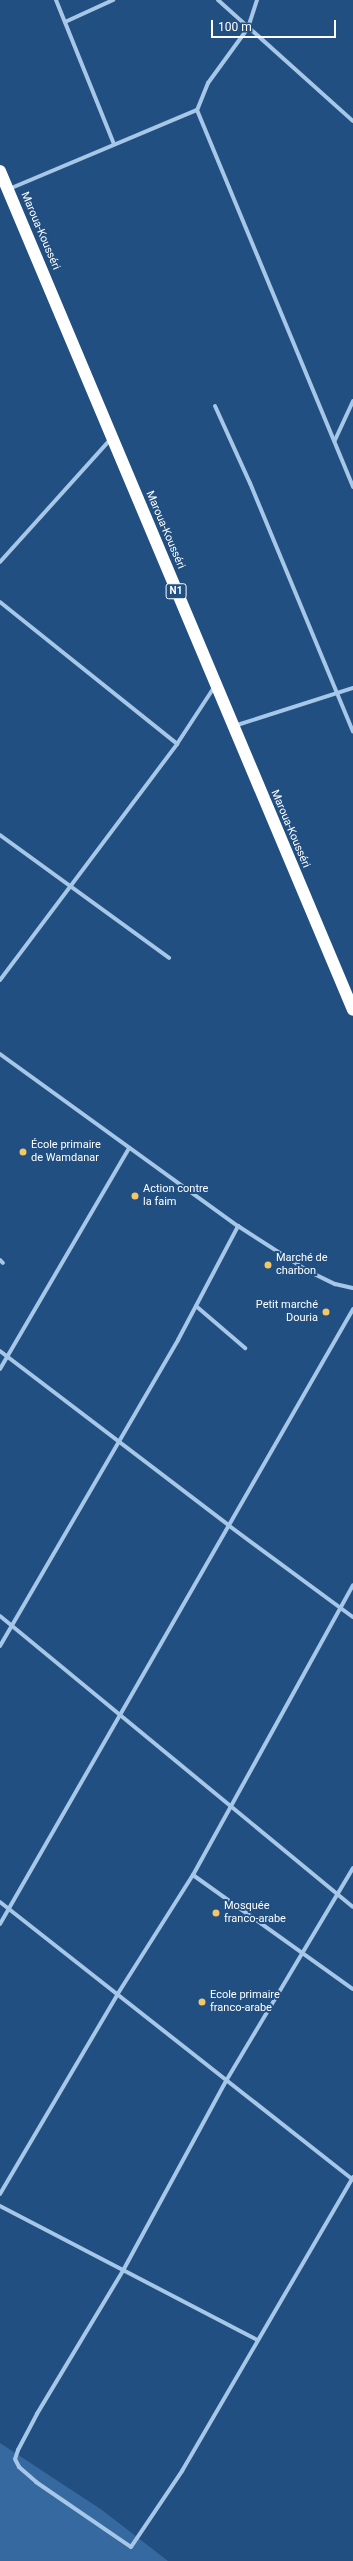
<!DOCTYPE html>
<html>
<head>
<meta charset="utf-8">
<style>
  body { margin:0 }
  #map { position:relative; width:353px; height:2561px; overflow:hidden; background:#214f81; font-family:Roboto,sans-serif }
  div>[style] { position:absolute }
  .green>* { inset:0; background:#35699f }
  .street>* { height:4px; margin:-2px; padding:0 2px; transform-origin:2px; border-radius:2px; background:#a7c7e8 }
  .highway>* { height:12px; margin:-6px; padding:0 6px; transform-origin:6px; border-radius:6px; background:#fff }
  .dots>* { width:11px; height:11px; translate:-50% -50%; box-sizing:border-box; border:2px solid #214f81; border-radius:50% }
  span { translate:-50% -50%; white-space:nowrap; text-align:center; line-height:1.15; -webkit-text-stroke:4px #214f81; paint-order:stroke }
  .shield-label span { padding:1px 3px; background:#214f81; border:1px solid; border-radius:3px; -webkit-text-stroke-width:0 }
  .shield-label { font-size:10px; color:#fff; font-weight:700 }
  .street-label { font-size:11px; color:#fff }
  .poi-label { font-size:11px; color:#fff }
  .left { translate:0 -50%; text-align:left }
  .right { translate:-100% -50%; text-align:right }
  .scale { position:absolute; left:211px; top:20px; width:125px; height:18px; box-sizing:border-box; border:2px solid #fff; border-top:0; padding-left:5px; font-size:12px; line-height:14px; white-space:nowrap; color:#fff; -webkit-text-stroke:3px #214f81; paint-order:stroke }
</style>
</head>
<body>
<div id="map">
  <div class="green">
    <div style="clip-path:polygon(0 2443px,102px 2510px,168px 2561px,0 2561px)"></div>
  </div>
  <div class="street">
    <div style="left:56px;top:0;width:155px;rotate:68.1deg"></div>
    <div style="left:218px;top:0;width:181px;rotate:41.9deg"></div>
    <div style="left:257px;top:0;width:29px;rotate:108deg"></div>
    <div style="left:248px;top:28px;width:68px;rotate:126deg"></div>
    <div style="left:208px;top:83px;width:29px;rotate:112deg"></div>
    <div style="left:197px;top:110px;width:408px;rotate:67.5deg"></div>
    <div style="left:65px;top:22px;width:53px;rotate:-24.6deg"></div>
    <div style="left:9px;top:189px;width:204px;rotate:-22.8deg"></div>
    <div style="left:215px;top:406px;width:85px;rotate:65.6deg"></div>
    <div style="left:250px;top:483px;width:269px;rotate:67.5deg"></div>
    <div style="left:335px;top:440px;width:43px;rotate:-65.2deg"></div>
    <div style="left:0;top:562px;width:164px;rotate:-48deg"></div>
    <div style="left:0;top:602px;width:227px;rotate:38.7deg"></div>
    <div style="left:234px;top:726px;width:125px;rotate:-17.7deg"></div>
    <div style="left:0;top:835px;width:209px;rotate:36deg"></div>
    <div style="left:0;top:980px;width:295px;rotate:-53.1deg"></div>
    <div style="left:177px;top:744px;width:69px;rotate:-56.8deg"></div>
    <div style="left:0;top:1054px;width:294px;rotate:35.9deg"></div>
    <div style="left:238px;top:1226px;width:83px;rotate:32.7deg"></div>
    <div style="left:308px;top:1271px;width:30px;rotate:26deg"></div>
    <div style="left:335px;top:1284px;width:18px;rotate:13deg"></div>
    <div style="left:0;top:1260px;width:4px;rotate:45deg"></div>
    <div style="left:196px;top:1306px;width:65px;rotate:40.6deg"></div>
    <div style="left:0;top:1351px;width:287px;rotate:37.3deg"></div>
    <div style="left:228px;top:1525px;width:155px;rotate:36.4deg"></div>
    <div style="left:0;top:1369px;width:256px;rotate:-59.7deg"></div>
    <div style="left:0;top:1616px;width:457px;rotate:39.5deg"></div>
    <div style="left:0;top:1646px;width:354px;rotate:-59.8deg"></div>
    <div style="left:178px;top:1340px;width:129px;rotate:-62.2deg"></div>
    <div style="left:353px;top:1868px;width:248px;rotate:120.8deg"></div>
    <div style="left:226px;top:2081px;width:214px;rotate:118.5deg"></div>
    <div style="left:124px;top:2269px;width:169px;rotate:121deg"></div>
    <div style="left:37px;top:2414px;width:41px;rotate:117.8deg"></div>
    <div style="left:18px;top:2450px;width:9px;rotate:108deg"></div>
    <div style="left:15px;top:2459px;width:9px;rotate:63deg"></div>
    <div style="left:19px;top:2467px;width:23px;rotate:41deg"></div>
    <div style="left:36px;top:2482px;width:115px;rotate:34.4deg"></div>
    <div style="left:131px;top:2547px;width:92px;rotate:-56.1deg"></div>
    <div style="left:182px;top:2471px;width:340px;rotate:-59.8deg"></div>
    <div style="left:193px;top:1875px;width:196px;rotate:35.5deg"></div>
    <div style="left:0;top:1902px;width:448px;rotate:38.2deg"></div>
    <div style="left:0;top:1924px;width:709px;rotate:-60.14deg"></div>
    <div style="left:0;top:2194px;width:231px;rotate:-59.5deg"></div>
    <div style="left:117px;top:1995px;width:142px;rotate:-57.7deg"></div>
    <div style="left:193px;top:1875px;width:331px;rotate:-61.1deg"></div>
    <div style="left:0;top:2206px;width:290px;rotate:27.5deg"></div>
  </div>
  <div class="highway">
    <div style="left:0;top:171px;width:910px;rotate:67.18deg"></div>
  </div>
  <div class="dots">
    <div style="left:23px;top:1152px;background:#f4c668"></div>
    <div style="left:135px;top:1196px;background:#f4c668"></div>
    <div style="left:268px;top:1265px;background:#f4c668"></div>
    <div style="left:326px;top:1312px;background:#f4c668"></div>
    <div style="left:216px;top:1913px;background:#f4c668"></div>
    <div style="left:202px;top:2002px;background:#f4c668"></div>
  </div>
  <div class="shield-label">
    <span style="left:176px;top:591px">N1</span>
  </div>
  <div class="street-label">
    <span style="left:40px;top:231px;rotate:67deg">Maroua-Kousséri</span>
    <span style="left:165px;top:530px;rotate:67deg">Maroua-Kousséri</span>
    <span style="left:290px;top:829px;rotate:67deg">Maroua-Kousséri</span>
  </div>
  <div class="poi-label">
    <span class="left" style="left:31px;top:1152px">École primaire<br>de Wamdanar</span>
    <span class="left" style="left:143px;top:1196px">Action contre<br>la faim</span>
    <span class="left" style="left:276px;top:1265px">Marché de<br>charbon</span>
    <span class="right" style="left:318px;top:1312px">Petit marché<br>Douria</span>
    <span class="left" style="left:224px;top:1913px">Mosquée<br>franco-arabe</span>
    <span class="left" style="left:210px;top:2002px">Ecole primaire<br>franco-arabe</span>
  </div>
  <div class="scale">100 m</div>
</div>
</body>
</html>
